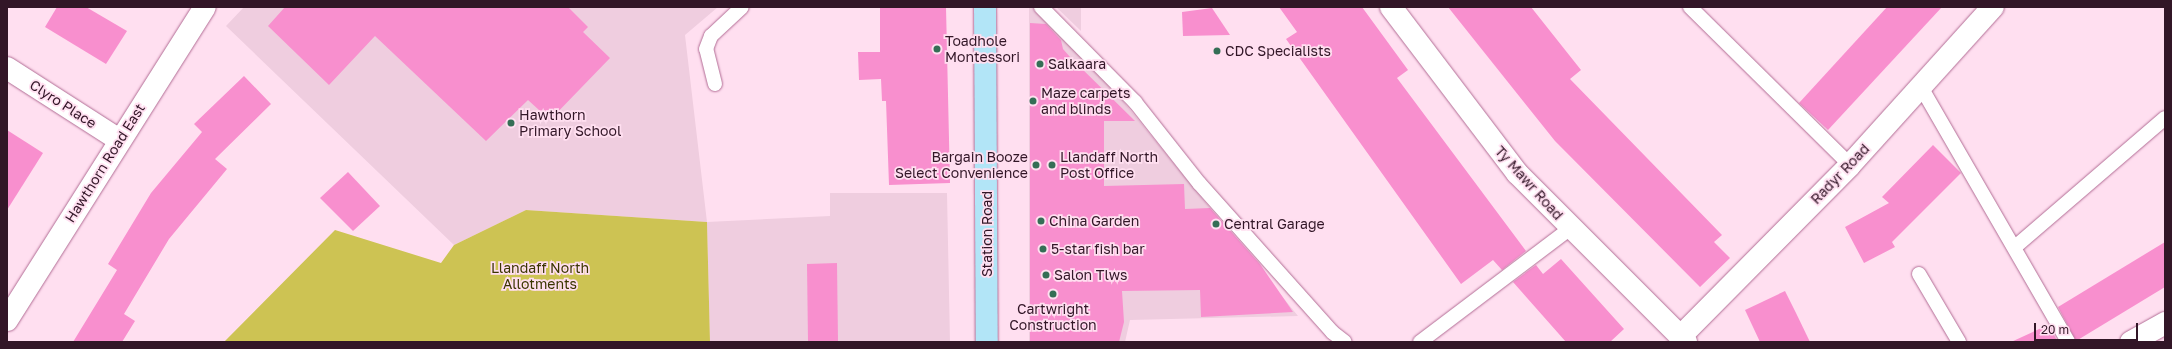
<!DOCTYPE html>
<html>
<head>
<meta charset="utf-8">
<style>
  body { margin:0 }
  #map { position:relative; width:2172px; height:349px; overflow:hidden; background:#ffdff0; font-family:"Golos Text",sans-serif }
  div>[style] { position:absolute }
  .built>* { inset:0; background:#efcddf }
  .green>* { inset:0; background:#cdc353 }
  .building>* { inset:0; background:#f88fce }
  .roads { filter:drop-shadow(0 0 1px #b26d95) drop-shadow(0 0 1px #b26d95) }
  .lane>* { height:14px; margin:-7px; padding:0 7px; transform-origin:7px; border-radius:7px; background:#fff }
  .street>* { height:22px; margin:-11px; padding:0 11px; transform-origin:11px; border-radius:11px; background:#fff }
  .primary>* { height:22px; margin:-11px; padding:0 11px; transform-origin:11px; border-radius:11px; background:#b2e5f7 }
  .dots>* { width:11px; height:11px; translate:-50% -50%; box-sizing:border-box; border:2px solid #ffdff0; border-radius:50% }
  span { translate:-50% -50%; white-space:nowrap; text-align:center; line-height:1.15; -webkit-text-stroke:3.5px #ffdff0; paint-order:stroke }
  .poi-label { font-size:14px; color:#321627 }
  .left { translate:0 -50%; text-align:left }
  .right { translate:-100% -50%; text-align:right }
  .street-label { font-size:14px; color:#321627 }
  .park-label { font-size:14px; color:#3b3600 }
  .frame { position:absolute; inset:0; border:8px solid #321627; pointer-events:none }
  .scale { position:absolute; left:2034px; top:323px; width:104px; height:18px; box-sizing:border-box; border:2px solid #321627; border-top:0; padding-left:5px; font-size:12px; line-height:14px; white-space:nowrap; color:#321627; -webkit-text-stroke:3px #ffdff0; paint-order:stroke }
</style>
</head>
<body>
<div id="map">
  <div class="built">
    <div style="clip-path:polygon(244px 7px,718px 7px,685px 35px,707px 222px,830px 216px,830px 193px,947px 193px,950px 342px,710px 342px,707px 222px,526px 210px,454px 245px,226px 26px)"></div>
    <div style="clip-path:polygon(1029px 7px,1035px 7px,1105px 79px,1298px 316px,1130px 320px,1125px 342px,1029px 342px)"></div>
    <div style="clip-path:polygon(1056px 7px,1081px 7px,1081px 31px)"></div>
  </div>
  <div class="green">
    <div style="clip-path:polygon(526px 210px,707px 222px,710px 342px,224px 342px,335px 230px,441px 263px,454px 245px)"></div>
  </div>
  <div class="building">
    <div style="clip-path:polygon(57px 7px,86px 7px,127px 31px,106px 64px,45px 27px)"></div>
    <div style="clip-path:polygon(285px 7px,568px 7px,588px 27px,583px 32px,610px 58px,550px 120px,528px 100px,486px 141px,375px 36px,329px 85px,268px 26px)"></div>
    <div style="clip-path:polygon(880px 7px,946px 7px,950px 183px,889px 185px,886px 101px,882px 101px,881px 79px,859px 80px,858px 52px,880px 52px)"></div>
    <div style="clip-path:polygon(1279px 7px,1362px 7px,1408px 70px,1397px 78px,1526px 251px,1502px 270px,1493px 260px,1461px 284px,1286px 39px,1297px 32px)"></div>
    <div style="clip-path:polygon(1448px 7px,1531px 7px,1581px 70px,1570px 79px,1722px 235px,1714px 242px,1730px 258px,1700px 287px,1555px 141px)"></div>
    <div style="clip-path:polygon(1887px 7px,1942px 7px,1828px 130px,1799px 103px)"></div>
    <div style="clip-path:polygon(1212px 8px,1230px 35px,1183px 36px,1182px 12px)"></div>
    <div style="clip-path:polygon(1030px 23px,1046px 24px,1061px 40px,1063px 49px,1070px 57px,1135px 121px,1104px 121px,1104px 186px,1184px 184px,1185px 209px,1210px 208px,1260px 264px,1293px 312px,1201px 317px,1200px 290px,1122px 291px,1124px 322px,1119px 342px,1030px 342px)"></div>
    <div style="clip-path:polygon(244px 76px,271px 104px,215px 159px,227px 169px,169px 239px,124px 314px,135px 321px,122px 342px,73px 342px,117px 270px,108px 264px,151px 193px,202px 132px,194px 124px)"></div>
    <div style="clip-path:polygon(7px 130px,43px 153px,7px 210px)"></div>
    <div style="clip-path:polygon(1933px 145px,1961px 173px,1892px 242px,1895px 247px,1864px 263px,1845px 227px,1889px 203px,1882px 197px)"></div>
    <div style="clip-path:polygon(348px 172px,380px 206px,353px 231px,320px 198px)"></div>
    <div style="clip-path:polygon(2165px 242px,2165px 287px,2076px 341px,2058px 307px)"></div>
    <div style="clip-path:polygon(1561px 259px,1624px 329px,1610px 342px,1566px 342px,1513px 282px,1536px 265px,1543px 274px)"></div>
    <div style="clip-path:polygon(837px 263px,838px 342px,808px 342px,807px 264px)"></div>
    <div style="clip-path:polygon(1785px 291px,1796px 313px,1810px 342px,1760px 342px,1745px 310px)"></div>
    <div style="clip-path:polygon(2048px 325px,2058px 342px,2011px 342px)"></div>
  </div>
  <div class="roads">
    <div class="lane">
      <div style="left:1041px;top:7px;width:134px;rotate:45.3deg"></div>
      <div style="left:1135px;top:102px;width:103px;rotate:51.7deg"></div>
      <div style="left:1199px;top:183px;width:200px;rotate:48.2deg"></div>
      <div style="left:1332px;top:332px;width:16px;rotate:38deg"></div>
      <div style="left:1690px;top:7px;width:225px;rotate:44.6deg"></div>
      <div style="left:715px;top:84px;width:36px;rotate:-104deg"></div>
      <div style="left:706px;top:49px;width:14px;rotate:-69deg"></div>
      <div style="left:711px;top:36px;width:42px;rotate:-43.1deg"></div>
      <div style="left:1921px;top:87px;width:294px;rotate:60deg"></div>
      <div style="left:2015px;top:247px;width:198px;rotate:-40.7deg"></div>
      <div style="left:1919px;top:274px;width:79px;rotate:59.5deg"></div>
      <div style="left:1420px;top:342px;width:189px;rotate:-37.1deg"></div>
    </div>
    <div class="street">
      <div style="left:1391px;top:7px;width:208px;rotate:52.8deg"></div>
      <div style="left:1517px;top:173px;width:239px;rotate:45deg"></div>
      <div style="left:7px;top:68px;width:133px;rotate:32.7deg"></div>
      <div style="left:7px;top:320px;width:370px;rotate:-57.7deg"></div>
      <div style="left:1681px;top:336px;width:240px;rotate:-45.3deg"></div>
      <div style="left:1850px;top:165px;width:213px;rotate:-47.9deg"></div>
      <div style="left:2131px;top:342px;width:39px;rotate:-29deg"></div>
    </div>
    <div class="primary">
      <div style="left:985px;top:7px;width:335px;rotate:89.7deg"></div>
    </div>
  </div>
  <div class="dots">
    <div style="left:937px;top:49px;background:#356e56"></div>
    <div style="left:1217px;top:51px;background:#356e56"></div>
    <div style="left:1040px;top:64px;background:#356e56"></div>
    <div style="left:1033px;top:101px;background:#356e56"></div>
    <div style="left:511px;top:123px;background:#356e56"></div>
    <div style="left:1036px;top:165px;background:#356e56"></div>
    <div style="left:1052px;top:165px;background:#356e56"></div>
    <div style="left:1041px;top:221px;background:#356e56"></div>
    <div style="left:1216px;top:224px;background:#356e56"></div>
    <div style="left:1043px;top:249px;background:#356e56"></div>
    <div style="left:1046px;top:275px;background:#356e56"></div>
    <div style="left:1053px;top:294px;background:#356e56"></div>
  </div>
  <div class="poi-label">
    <span class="left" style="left:945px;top:49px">Toadhole<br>Montessori</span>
    <span class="left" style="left:1225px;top:51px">CDC Specialists</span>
    <span class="left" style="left:1048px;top:64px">Salkaara</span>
    <span class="left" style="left:1041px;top:101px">Maze carpets<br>and blinds</span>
    <span class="left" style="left:519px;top:123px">Hawthorn<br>Primary School</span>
    <span class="right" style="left:1028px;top:165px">Bargain Booze<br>Select Convenience</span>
    <span class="left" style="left:1060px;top:165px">Llandaff North<br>Post Office</span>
    <span class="left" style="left:1049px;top:221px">China Garden</span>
    <span class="left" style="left:1224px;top:224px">Central Garage</span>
    <span class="left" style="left:1051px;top:249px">5-star fish bar</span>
    <span class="left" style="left:1054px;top:275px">Salon Tlws</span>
    <span style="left:1053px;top:317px">Cartwright<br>Construction</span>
  </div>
  <div class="street-label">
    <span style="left:63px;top:104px;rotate:33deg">Clyro Place</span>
    <span style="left:105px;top:163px;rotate:-58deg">Hawthorn Road East</span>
    <span style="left:1840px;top:174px;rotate:-46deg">Radyr Road</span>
    <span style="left:1529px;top:183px;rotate:48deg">Ty Mawr Road</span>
    <span style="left:987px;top:234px;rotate:-90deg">Station Road</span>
  </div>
  <div class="park-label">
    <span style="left:540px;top:276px">Llandaff North<br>Allotments</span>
  </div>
  <div class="frame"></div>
  <div class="scale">20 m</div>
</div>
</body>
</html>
